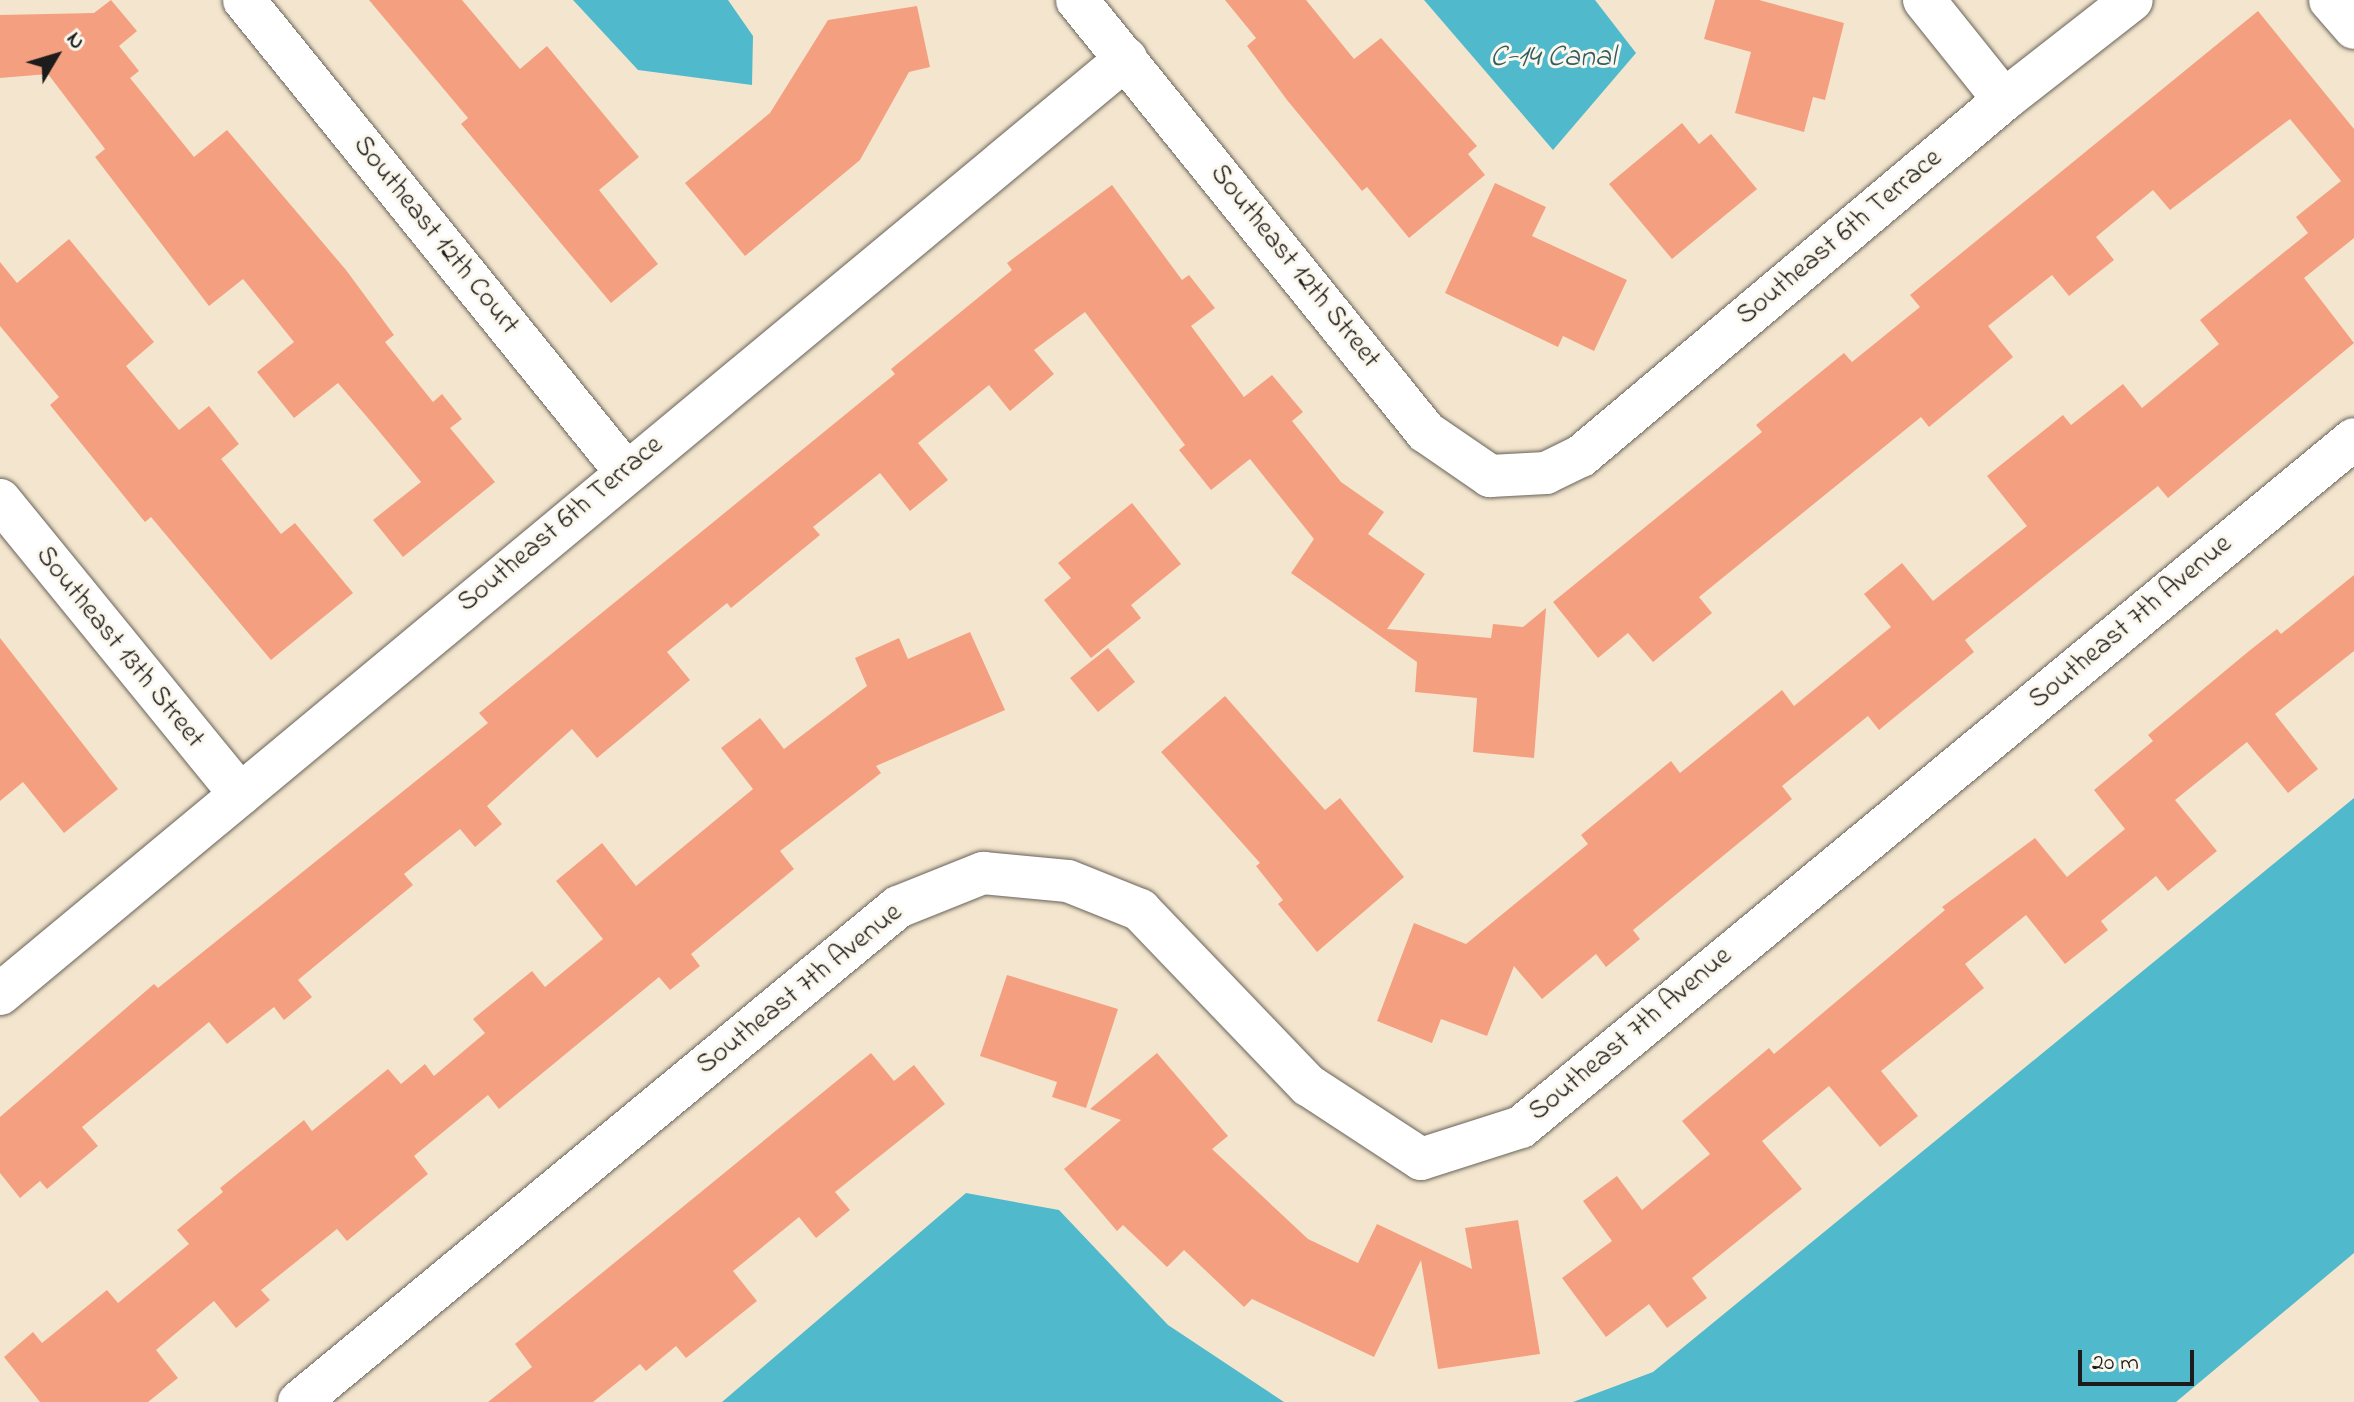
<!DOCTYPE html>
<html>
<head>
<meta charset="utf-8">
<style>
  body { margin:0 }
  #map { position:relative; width:2354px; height:1402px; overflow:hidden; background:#f4e6ce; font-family:"Indie Flower",sans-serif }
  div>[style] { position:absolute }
  .water>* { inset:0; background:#50bacc }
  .building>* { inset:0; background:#f4a080 }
  .roads { filter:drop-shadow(0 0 2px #68635a) drop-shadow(0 0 2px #68635a) }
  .minor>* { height:42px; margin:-21px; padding:0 21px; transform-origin:21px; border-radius:21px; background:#fff }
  span { translate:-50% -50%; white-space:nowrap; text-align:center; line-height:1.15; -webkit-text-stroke:6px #fbf7ec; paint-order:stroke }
  .street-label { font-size:28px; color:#1c1c1c }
  .water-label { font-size:30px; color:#315b62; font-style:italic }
  .north { position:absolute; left:16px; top:16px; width:80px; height:80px; -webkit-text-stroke:6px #fbf7ec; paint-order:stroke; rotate:52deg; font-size:22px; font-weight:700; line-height:32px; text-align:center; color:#1c1c1c }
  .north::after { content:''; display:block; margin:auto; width:28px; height:36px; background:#1c1c1c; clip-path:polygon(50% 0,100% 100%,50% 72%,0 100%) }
  .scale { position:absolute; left:2078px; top:1350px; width:116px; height:36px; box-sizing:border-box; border:4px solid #1c1c1c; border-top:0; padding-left:10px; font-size:24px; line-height:28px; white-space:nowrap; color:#1c1c1c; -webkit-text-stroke:6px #fbf7ec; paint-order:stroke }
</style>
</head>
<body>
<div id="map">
  <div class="water">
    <div style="clip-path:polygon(573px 0,728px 0,753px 36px,752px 85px,638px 70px)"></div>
    <div style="clip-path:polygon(1424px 0,1595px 0,1636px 53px,1553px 150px)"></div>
    <div style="clip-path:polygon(2354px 798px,2354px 1253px,2176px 1402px,1573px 1402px,1653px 1372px)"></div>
    <div style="clip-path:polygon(966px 1193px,1059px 1210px,1168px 1325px,1284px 1402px,722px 1402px)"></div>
  </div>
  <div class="building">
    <div style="clip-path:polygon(111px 0,137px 31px,119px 46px,139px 71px,130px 78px,194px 157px,227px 130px,346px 270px,394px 335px,385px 342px,433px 402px,442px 394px,462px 419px,450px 428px,495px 482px,403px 557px,373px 520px,421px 482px,373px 424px,338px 383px,294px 418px,257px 372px,294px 342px,243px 279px,209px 306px,95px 157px,105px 149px,48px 74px,0 78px,0 15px,94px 13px)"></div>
    <div style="clip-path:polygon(369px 0,462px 0,520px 69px,547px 46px,639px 157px,599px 190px,658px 264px,611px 303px,461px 124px,468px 118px)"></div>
    <div style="clip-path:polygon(1225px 0,1306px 0,1354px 59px,1381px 38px,1477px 146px,1468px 154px,1485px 175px,1409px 238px,1367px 187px,1362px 191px,1287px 100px,1247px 46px,1256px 38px)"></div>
    <div style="clip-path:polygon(1715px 0,1759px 0,1844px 23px,1825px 100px,1813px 97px,1804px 132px,1735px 113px,1751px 52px,1704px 39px)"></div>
    <div style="clip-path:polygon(917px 6px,930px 67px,909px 72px,860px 160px,745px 256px,685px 183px,770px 113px,828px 20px)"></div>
    <div style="clip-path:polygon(2258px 11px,2354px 129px,2354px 238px,2304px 278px,2354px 343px,2168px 498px,2158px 486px,1965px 640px,1974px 652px,1879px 730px,1868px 716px,1782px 786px,1792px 799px,1633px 930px,1640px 939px,1606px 967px,1596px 954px,1542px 999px,1514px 966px,1487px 1036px,1441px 1019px,1432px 1043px,1377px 1021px,1414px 923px,1466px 944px,1588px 844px,1581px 835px,1671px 761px,1680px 773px,1782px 690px,1794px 706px,1891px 627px,1864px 594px,1902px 563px,1933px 601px,2027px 526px,1987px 476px,2063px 415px,2071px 425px,2123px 384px,2142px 408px,2219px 344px,2200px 320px,2308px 233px,2296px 217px,2341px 181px,2290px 119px,2170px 210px,2153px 190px,2096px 237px,2114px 260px,2069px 296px,2052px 275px,1988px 326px,2013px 357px,1929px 427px,1921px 417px,1699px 597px,1712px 613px,1653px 662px,1628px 633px,1598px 658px,1553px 602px,1762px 432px,1756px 425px,1844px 353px,1852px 362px,1920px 307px,1910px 295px)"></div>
    <div style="clip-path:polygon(1682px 123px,1699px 144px,1711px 134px,1757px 189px,1672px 259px,1609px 184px)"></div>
    <div style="clip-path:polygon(1495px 183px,1546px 207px,1532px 236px,1627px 280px,1594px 351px,1563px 336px,1558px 347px,1445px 293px)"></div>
    <div style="clip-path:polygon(1112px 185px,1182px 280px,1189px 275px,1215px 308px,1191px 326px,1244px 397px,1272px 375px,1303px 412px,1292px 421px,1341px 482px,1384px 512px,1368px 534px,1425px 574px,1387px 629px,1491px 638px,1493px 624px,1523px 627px,1546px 608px,1534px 758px,1473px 752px,1477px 698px,1415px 692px,1417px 662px,1291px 573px,1314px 539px,1250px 459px,1211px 490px,1179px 450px,1185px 445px,1085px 312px,1034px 350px,1054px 374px,1010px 411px,989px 385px,918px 443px,948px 480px,910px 511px,880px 473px,813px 527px,820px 535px,731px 608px,727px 603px,667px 652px,690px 680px,632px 729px,597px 758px,572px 729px,487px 806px,502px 824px,475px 847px,460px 829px,404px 874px,413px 885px,298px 980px,312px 997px,284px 1020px,274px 1007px,227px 1044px,209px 1022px,82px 1127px,98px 1146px,47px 1189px,40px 1181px,20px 1198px,0 1173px,0 1117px,154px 984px,158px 988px,488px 723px,479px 713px,895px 374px,891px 369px,1012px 270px,1007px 263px)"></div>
    <div style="clip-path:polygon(69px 239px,154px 342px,126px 366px,179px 430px,209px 406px,239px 444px,221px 459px,281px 534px,295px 523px,353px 593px,271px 660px,151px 517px,145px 522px,50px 405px,59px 397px,0 326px,0 262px,17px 283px)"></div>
    <div style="clip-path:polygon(1132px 503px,1181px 564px,1131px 605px,1141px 618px,1091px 658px,1044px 600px,1071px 578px,1058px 563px)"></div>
    <div style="clip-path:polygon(2354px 575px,2354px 651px,2275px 714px,2318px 769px,2288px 793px,2247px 742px,2175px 800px,2217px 851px,2168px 891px,2156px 876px,2101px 921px,2108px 930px,2065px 964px,2026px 915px,1965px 964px,1984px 988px,1881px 1071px,1918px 1116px,1880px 1147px,1829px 1086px,1762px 1141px,1802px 1189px,1692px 1278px,1707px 1298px,1667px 1328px,1649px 1304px,1606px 1337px,1562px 1278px,1612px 1241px,1583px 1201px,1617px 1176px,1642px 1210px,1710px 1154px,1682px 1121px,1769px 1048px,1774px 1054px,1945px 910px,1942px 907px,2035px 838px,2067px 877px,2125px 829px,2094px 790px,2153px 741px,2148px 735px,2249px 651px,2277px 629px,2281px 634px)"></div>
    <div style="clip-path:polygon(970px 632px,1005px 710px,876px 766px,881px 773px,780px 851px,794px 869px,691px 954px,700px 966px,670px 990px,659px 977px,499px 1109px,488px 1095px,414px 1156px,428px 1174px,347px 1241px,337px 1229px,261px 1290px,270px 1300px,236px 1328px,214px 1301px,156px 1350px,178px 1378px,148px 1402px,40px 1402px,4px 1357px,33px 1332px,42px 1343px,107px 1290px,118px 1303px,189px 1244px,177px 1230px,223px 1192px,220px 1188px,304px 1120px,312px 1131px,388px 1069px,401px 1084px,425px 1064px,434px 1076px,485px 1033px,473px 1019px,532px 971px,545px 987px,603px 939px,556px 881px,602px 843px,636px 886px,753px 789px,721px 748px,760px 718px,784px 749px,867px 686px,855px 658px,899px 638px,908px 659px)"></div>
    <div style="clip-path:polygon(0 638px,118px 789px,64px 833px,23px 782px,0 801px)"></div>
    <div style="clip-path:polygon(1108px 648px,1135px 682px,1098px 712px,1070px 678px)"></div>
    <div style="clip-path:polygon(1225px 696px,1325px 810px,1340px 798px,1404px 877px,1317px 952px,1278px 904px,1283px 900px,1256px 866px,1260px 863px,1161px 752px)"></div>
    <div style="clip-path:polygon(1007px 975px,1118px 1009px,1086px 1108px,1052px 1097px,1057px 1082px,980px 1056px)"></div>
    <div style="clip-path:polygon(871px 1053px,894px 1081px,914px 1065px,945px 1104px,835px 1192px,850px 1210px,816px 1238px,799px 1217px,733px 1271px,757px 1301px,686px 1358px,676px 1346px,646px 1371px,640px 1364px,593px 1402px,488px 1402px,532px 1367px,515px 1344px)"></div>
    <div style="clip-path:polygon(1157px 1053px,1228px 1136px,1212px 1149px,1308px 1239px,1358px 1263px,1377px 1224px,1472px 1269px,1465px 1228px,1518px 1220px,1540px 1354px,1438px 1369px,1421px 1260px,1374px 1357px,1252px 1299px,1244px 1307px,1184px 1250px,1167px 1267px,1123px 1225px,1117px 1231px,1064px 1169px,1121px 1120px,1090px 1109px)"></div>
  </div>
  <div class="roads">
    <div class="minor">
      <div style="left:244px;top:0;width:606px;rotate:51.03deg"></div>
      <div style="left:1077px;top:0;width:555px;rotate:51.07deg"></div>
      <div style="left:1426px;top:432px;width:78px;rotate:34.5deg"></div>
      <div style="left:1490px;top:476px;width:56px;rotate:-3.1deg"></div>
      <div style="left:1546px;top:473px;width:39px;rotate:-26deg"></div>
      <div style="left:1581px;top:456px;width:553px;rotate:-40.08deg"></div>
      <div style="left:2004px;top:100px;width:162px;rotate:-38deg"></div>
      <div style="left:1924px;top:0;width:128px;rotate:51.3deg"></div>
      <div style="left:2330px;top:0;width:37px;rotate:49deg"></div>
      <div style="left:0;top:500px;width:380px;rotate:50.8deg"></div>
      <div style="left:0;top:994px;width:1464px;rotate:-39.71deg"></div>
      <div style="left:299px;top:1402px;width:777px;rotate:-39.57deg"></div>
      <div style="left:898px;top:907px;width:92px;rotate:-21.8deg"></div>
      <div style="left:983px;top:873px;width:85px;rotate:5.4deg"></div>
      <div style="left:1068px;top:881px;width:78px;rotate:21.9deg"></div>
      <div style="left:1140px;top:910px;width:243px;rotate:46.2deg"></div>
      <div style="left:1308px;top:1085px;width:135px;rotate:33.2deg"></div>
      <div style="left:1421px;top:1159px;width:105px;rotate:-17.7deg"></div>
      <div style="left:1521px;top:1127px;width:1080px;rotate:-39.55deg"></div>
    </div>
  </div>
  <div class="street-label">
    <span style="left:435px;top:236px;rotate:51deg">Southeast 12th Court</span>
    <span style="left:1840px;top:238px;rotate:-40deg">Southeast 6th Terrace</span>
    <span style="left:1294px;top:267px;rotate:51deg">Southeast 12th Street</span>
    <span style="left:561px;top:525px;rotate:-40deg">Southeast 6th Terrace</span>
    <span style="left:2131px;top:623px;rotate:-40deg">Southeast 7th Avenue</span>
    <span style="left:119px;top:648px;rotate:51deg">Southeast 13th Street</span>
    <span style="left:800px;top:990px;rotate:-39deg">Southeast 7th Avenue</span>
    <span style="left:1631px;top:1035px;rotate:-40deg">Southeast 7th Avenue</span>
  </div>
  <div class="water-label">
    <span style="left:1553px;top:58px">C-14 Canal</span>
  </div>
  <div class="north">N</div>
  <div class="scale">20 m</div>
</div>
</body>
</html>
